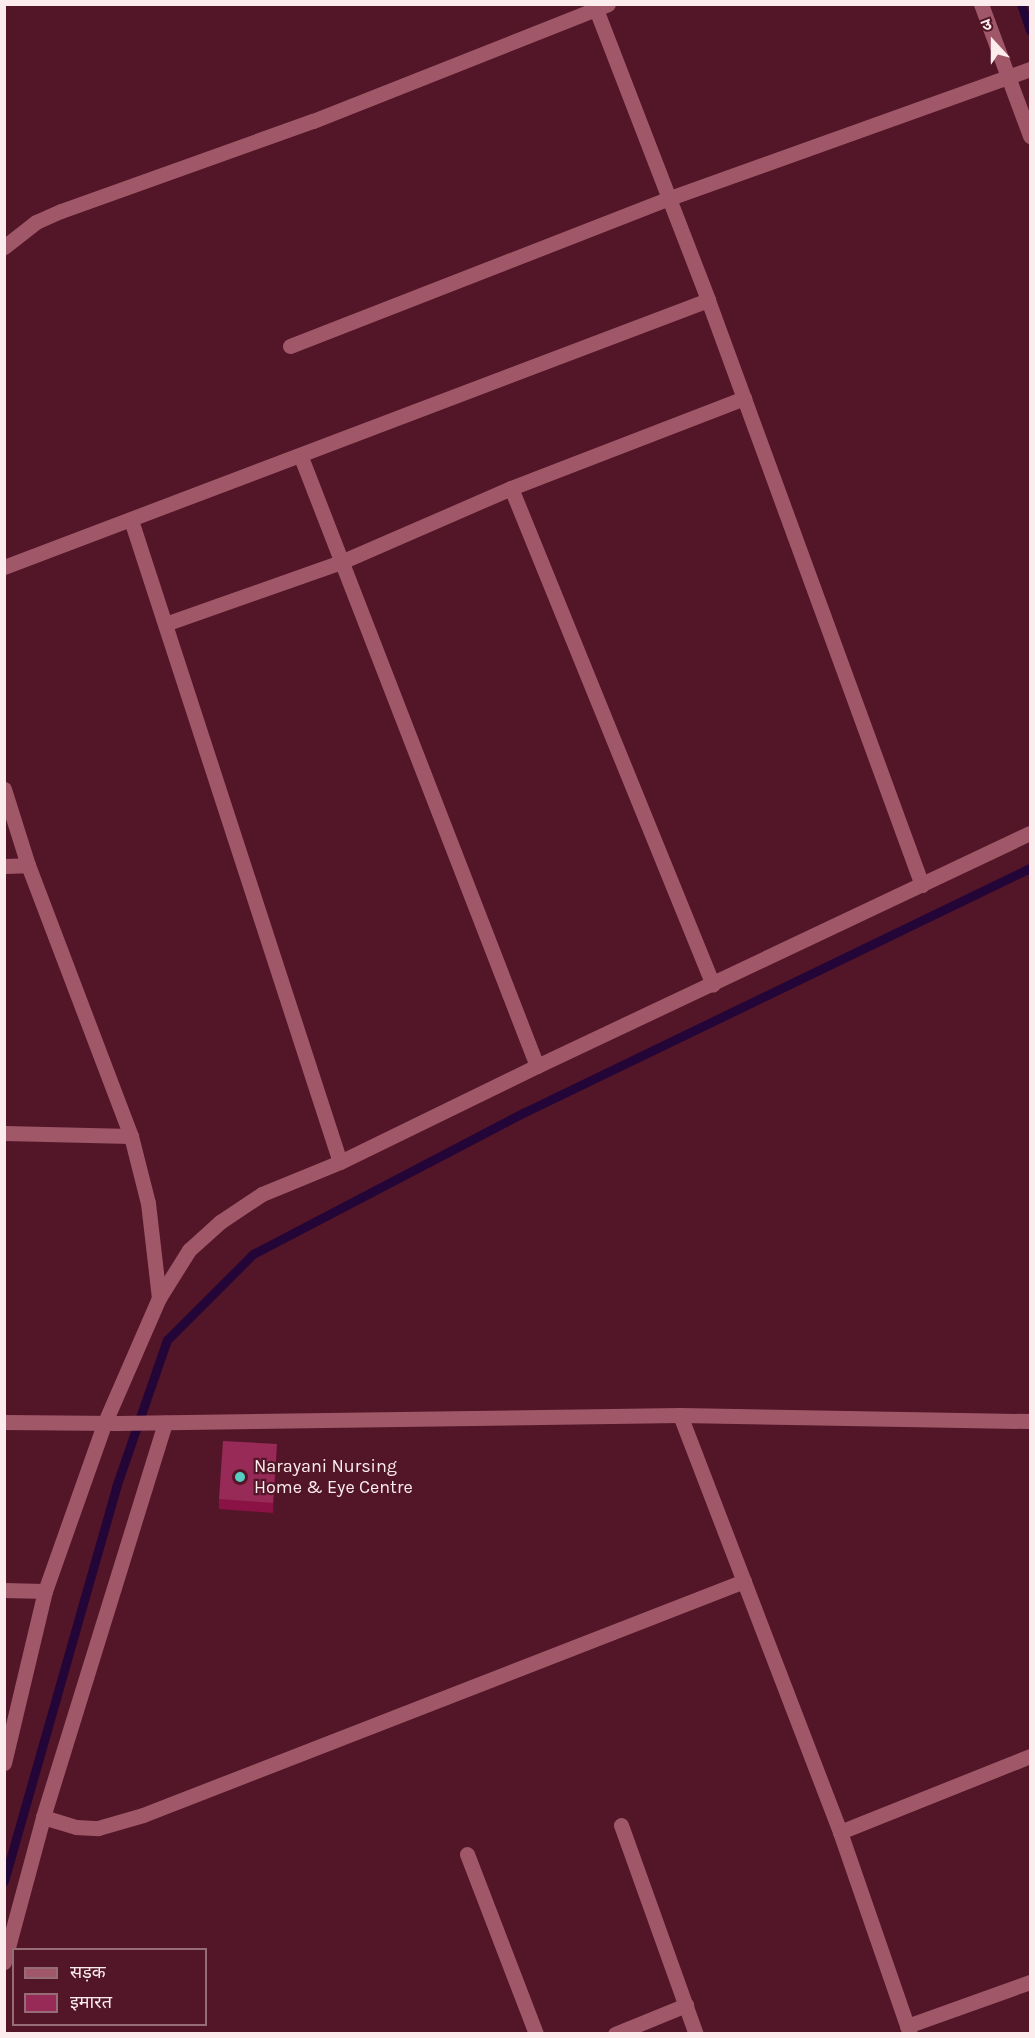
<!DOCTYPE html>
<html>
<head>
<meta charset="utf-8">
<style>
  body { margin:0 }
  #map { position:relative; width:1035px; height:2038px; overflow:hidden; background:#521628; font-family:Karla,"Noto Sans Devanagari",sans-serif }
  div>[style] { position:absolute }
  .stream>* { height:9px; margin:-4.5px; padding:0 4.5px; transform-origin:4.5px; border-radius:4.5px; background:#230538 }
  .minor>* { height:15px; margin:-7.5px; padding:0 7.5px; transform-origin:7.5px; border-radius:7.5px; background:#a05868 }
  .wall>* { inset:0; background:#8b1245 }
  .shaded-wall>* { inset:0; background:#6f0a32 }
  .building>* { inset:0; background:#982a57 }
  .dots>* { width:16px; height:16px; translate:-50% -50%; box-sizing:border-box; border:3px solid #521628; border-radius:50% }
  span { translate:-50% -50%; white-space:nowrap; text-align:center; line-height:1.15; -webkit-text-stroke:4.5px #521628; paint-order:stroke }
  .poi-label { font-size:18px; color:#fcecee }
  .left { translate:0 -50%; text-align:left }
  .frame { position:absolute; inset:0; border:6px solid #fcecee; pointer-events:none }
  .legend { position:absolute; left:12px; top:1948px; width:195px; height:78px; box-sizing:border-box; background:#521628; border:2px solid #966c77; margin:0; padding:8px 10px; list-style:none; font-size:18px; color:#fcecee }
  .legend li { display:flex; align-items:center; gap:12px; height:30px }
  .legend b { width:30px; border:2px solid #966c77 }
  .north { position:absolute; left:963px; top:12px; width:60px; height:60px; -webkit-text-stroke:4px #521628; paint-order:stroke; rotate:339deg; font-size:16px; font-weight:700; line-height:24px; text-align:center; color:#fcecee }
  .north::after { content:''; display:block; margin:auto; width:21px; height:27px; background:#fcecee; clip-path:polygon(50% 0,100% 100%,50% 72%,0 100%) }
</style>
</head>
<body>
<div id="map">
  <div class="stream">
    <div style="left:1021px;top:4px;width:28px;rotate:71deg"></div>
    <div style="left:4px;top:1881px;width:410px;rotate:-74.1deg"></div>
    <div style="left:116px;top:1487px;width:156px;rotate:-70.9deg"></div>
    <div style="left:167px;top:1340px;width:122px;rotate:-45deg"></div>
    <div style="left:253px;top:1254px;width:307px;rotate:-27.6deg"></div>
    <div style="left:525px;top:1112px;width:561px;rotate:-25.79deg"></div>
  </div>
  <div class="minor">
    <div style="left:594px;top:4px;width:317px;rotate:68.9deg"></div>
    <div style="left:708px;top:300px;width:623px;rotate:69.91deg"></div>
    <div style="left:981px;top:4px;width:141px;rotate:69.6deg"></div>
    <div style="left:4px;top:247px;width:41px;rotate:-38deg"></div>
    <div style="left:36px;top:222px;width:27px;rotate:-24deg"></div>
    <div style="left:61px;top:211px;width:268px;rotate:-19.7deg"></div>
    <div style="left:313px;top:121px;width:317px;rotate:-21.6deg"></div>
    <div style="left:290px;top:346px;width:405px;rotate:-21.3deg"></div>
    <div style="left:667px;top:199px;width:386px;rotate:-19.7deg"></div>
    <div style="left:301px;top:457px;width:653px;rotate:68.82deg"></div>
    <div style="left:511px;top:488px;width:250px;rotate:-21.1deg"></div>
    <div style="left:131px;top:520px;width:675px;rotate:71.97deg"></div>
    <div style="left:4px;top:567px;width:753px;rotate:-20.77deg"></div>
    <div style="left:165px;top:624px;width:187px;rotate:-19.4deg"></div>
    <div style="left:341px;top:562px;width:185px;rotate:-23.5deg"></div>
    <div style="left:511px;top:488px;width:536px;rotate:67.88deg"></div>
    <div style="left:4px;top:789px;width:80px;rotate:72.5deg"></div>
    <div style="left:28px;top:865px;width:290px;rotate:69.2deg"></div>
    <div style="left:131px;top:1136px;width:69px;rotate:75.8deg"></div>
    <div style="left:148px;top:1203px;width:96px;rotate:83.4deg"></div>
    <div style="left:4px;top:866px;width:24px;rotate:-2deg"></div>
    <div style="left:4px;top:1133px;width:127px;rotate:1.4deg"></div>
    <div style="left:680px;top:1415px;width:447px;rotate:69deg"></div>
    <div style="left:840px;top:1832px;width:214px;rotate:70.9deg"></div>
    <div style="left:4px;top:1422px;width:113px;rotate:0.5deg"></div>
    <div style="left:117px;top:1423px;width:563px;rotate:-0.81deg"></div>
    <div style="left:680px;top:1415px;width:350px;rotate:1deg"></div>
    <div style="left:4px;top:1590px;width:41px;rotate:1.4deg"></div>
    <div style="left:4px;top:1763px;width:177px;rotate:-76.6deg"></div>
    <div style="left:45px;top:1591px;width:179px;rotate:-70.5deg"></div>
    <div style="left:105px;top:1422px;width:135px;rotate:-66.5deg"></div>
    <div style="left:159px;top:1298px;width:57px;rotate:-58deg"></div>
    <div style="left:189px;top:1250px;width:42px;rotate:-42.1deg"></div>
    <div style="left:220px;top:1222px;width:50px;rotate:-33.7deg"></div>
    <div style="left:262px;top:1194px;width:84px;rotate:-22.3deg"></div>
    <div style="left:340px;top:1162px;width:219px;rotate:-26deg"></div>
    <div style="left:537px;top:1066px;width:545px;rotate:-25.3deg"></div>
    <div style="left:43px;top:1817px;width:34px;rotate:17deg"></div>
    <div style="left:76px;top:1827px;width:22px;rotate:3deg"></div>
    <div style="left:98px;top:1828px;width:47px;rotate:-16.1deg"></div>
    <div style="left:143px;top:1815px;width:645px;rotate:-21.27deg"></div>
    <div style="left:621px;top:1825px;width:222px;rotate:70.3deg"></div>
    <div style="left:840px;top:1832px;width:205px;rotate:-21.8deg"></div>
    <div style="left:467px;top:1854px;width:193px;rotate:69deg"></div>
    <div style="left:4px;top:1962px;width:150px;rotate:-74.9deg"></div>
    <div style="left:43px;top:1817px;width:413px;rotate:-72.8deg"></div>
    <div style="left:907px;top:2026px;width:131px;rotate:-19.7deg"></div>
    <div style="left:615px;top:2034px;width:77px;rotate:-22.2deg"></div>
  </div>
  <div class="wall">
    <div style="clip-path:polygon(277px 1455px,273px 1513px,219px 1509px,219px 1499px)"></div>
  </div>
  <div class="shaded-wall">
    <div style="clip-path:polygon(277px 1444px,277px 1455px,273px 1513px,273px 1503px)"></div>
  </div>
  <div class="building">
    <div style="clip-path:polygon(223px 1441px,277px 1444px,273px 1503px,219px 1499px)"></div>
  </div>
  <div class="dots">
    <div style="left:240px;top:1477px;background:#57cec2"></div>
  </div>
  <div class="poi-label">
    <span class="left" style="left:254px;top:1477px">Narayani Nursing<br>Home &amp; Eye Centre</span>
  </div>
  <div class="frame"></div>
  <ul class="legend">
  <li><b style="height:8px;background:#a05868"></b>सड़क</li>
  <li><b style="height:16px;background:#982a57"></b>इमारत</li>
  </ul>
  <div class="north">उ</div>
</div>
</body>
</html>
